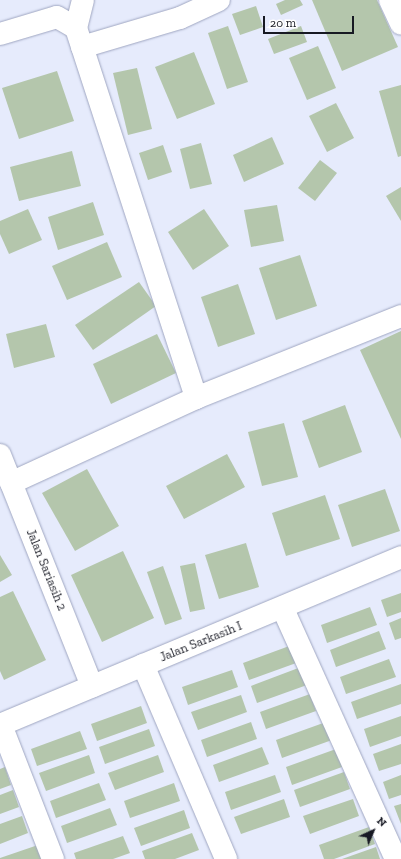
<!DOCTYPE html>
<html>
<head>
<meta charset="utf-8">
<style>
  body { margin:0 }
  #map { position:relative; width:401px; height:859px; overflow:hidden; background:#e6ebfc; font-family:"Zilla Slab",serif }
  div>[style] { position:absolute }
  .building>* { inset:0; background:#b4c6ac }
  .roads { filter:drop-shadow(0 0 1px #9fa6c1) drop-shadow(0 0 1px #9fa6c1) }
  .street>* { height:22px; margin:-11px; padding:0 11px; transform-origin:11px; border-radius:11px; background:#fff }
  span { translate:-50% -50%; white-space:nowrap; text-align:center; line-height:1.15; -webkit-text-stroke:3px #fff; paint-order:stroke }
  .street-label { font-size:13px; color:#171923 }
  .north { position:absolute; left:353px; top:811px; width:40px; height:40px; -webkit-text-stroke:3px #fff; paint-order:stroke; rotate:44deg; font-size:11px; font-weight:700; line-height:16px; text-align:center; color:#171923 }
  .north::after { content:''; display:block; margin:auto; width:14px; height:18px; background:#171923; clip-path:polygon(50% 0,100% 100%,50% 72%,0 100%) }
  .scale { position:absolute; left:263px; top:16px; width:91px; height:18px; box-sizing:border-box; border:2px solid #171923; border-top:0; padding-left:5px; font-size:12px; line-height:14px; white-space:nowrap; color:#171923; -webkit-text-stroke:3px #fff; paint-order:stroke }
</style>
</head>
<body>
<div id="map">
  <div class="building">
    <div style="clip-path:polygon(285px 0,300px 0,303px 5px,281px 15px,276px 4px)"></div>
    <div style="clip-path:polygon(312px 0,377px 0,398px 47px,342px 71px)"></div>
    <div style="clip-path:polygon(256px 6px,263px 27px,240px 35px,232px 14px)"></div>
    <div style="clip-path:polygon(228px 26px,248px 82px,227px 89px,208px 33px)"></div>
    <div style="clip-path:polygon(301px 26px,307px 42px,274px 54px,268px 39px)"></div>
    <div style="clip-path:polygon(318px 46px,336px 88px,307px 100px,289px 58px)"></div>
    <div style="clip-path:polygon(194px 52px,215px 104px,177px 119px,155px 67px)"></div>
    <div style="clip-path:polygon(137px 68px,152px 129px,128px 135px,113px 73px)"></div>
    <div style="clip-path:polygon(57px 71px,74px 121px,19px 139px,2px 88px)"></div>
    <div style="clip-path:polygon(401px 85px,401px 156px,398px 157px,379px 91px)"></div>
    <div style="clip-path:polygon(336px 103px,354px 138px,327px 152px,309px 116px)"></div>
    <div style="clip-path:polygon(272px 137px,284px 164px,244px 182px,233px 155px)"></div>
    <div style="clip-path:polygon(201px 143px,212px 184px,190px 189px,180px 149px)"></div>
    <div style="clip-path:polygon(163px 145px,172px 172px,148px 180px,139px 153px)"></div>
    <div style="clip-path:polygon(72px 151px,81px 186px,19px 201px,10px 167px)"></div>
    <div style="clip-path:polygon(320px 160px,337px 173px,315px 201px,298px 188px)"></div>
    <div style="clip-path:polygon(401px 187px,401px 221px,386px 196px)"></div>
    <div style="clip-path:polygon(93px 202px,104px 235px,58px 250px,48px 217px)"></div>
    <div style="clip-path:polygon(277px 205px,284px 241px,251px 247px,244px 210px)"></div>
    <div style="clip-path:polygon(28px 209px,42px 240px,9px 254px,0 234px,0 221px)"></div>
    <div style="clip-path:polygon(204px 209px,229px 246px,193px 270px,168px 232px)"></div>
    <div style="clip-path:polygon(107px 242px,122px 277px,67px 300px,52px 266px)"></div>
    <div style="clip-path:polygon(300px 255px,317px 306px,276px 320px,259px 268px)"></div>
    <div style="clip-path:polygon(139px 282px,156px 306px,93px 350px,75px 325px)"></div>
    <div style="clip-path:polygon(238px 284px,255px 334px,218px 347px,201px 297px)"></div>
    <div style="clip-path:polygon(46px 324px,55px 357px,14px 368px,6px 334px)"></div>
    <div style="clip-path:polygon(401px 331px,401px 439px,360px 350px)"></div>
    <div style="clip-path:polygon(157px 334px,176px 373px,111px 404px,93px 364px)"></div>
    <div style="clip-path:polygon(345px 405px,362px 452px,319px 468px,302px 421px)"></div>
    <div style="clip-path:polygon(284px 423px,298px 477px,262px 486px,248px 432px)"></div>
    <div style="clip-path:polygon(227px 454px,245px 487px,184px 519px,166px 486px)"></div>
    <div style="clip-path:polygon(87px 469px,119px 526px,75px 551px,42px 493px)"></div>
    <div style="clip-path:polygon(385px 489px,400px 531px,352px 547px,338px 505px)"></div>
    <div style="clip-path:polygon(325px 495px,340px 539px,286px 556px,272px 513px)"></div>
    <div style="clip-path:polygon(246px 543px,259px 587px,219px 599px,205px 555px)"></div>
    <div style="clip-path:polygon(123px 551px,154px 618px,102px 642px,71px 575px)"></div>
    <div style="clip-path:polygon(0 555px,12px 575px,0 582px)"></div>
    <div style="clip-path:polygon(195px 563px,205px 609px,190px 612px,180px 566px)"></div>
    <div style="clip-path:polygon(163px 566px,182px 619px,165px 625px,147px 572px)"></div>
    <div style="clip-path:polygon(13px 591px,46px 660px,4px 680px,0 671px,0 597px)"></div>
    <div style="clip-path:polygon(401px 593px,401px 612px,387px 617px,381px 600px)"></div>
    <div style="clip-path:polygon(370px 607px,377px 625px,327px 643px,321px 625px)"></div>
    <div style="clip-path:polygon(401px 618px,401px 638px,395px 640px,389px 623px)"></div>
    <div style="clip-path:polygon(379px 631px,386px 649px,336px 667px,330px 650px)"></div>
    <div style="clip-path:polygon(292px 645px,299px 662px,249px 680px,243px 663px)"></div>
    <div style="clip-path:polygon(389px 659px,396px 677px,346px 694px,340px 677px)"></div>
    <div style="clip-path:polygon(301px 667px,307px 685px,257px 703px,251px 686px)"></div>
    <div style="clip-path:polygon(232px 670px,238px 687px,188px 705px,182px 687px)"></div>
    <div style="clip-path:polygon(401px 684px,401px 704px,357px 719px,351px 702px)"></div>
    <div style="clip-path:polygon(310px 694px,316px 711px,266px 729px,260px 712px)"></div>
    <div style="clip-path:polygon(241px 695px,247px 712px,198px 730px,191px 712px)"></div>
    <div style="clip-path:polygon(141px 706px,147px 723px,97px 741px,91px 724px)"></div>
    <div style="clip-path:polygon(401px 716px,401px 736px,370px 747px,364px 729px)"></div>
    <div style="clip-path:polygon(251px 722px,257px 739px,207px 757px,201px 740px)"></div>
    <div style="clip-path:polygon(326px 722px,332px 740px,282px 758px,276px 740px)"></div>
    <div style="clip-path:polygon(149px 729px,155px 746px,105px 764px,99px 747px)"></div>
    <div style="clip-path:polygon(80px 731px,87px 749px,37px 766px,31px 749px)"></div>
    <div style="clip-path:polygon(401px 744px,401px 764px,379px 771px,373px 754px)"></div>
    <div style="clip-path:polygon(262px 747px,269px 764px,219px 782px,213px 765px)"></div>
    <div style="clip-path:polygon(336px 749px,342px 767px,292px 785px,286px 767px)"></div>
    <div style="clip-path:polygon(89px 755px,95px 773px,46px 791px,39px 773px)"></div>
    <div style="clip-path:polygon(158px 755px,164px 772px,115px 790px,108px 773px)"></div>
    <div style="clip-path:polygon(5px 767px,11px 785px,0 789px,0 769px)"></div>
    <div style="clip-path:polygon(344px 772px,350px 789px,300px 807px,294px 790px)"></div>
    <div style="clip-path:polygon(275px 775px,281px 792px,231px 810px,225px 792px)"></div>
    <div style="clip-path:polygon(401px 775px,401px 795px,389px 799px,383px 782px)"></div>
    <div style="clip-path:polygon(99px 783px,106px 800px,56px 818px,50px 801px)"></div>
    <div style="clip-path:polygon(174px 783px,180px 801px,130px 818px,124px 801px)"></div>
    <div style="clip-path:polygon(13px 790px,19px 807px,0 814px,0 795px)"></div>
    <div style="clip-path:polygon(284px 799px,290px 817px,241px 834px,234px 817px)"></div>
    <div style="clip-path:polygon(353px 799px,359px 816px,310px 834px,303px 816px)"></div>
    <div style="clip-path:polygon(401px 804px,401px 824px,394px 806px)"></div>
    <div style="clip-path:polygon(110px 808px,117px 825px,67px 843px,61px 826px)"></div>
    <div style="clip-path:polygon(184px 810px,190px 828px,141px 846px,134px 828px)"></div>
    <div style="clip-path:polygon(22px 816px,28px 833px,0 844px,0 824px)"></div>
    <div style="clip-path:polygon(369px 827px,375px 844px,334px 859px,324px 859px,319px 845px)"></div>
    <div style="clip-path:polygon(192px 833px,199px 850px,175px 859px,145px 859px,142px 851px)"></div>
    <div style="clip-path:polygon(123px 836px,130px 853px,113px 859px,76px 859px,74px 853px)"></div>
    <div style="clip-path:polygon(38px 845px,43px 859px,0 859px,0 858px)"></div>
    <div style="clip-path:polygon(376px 847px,380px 859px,342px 859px)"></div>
  </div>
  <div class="roads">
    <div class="street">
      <div style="left:390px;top:0;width:26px;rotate:65deg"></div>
      <div style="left:76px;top:28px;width:29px;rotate:-76deg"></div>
      <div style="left:0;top:34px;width:59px;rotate:-16.6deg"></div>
      <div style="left:57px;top:17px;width:22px;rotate:30deg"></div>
      <div style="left:76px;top:28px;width:389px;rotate:72deg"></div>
      <div style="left:82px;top:47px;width:102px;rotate:-16.5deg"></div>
      <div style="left:180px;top:18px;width:43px;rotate:-24.8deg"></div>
      <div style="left:0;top:455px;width:249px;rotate:68.3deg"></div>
      <div style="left:11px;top:483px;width:204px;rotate:-24.7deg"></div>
      <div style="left:196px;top:398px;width:221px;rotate:-21.8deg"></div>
      <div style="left:283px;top:609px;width:274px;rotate:65.7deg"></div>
      <div style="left:143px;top:665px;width:211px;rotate:66.8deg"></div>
      <div style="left:0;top:725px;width:435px;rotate:-22.7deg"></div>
      <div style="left:1px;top:725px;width:144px;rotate:68.8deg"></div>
    </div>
  </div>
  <div class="street-label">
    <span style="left:46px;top:570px;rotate:68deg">Jalan Sariasih 2</span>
    <span style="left:201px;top:642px;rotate:-22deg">Jalan Sarkasih I</span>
  </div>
  <div class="north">N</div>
  <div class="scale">20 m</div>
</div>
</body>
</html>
